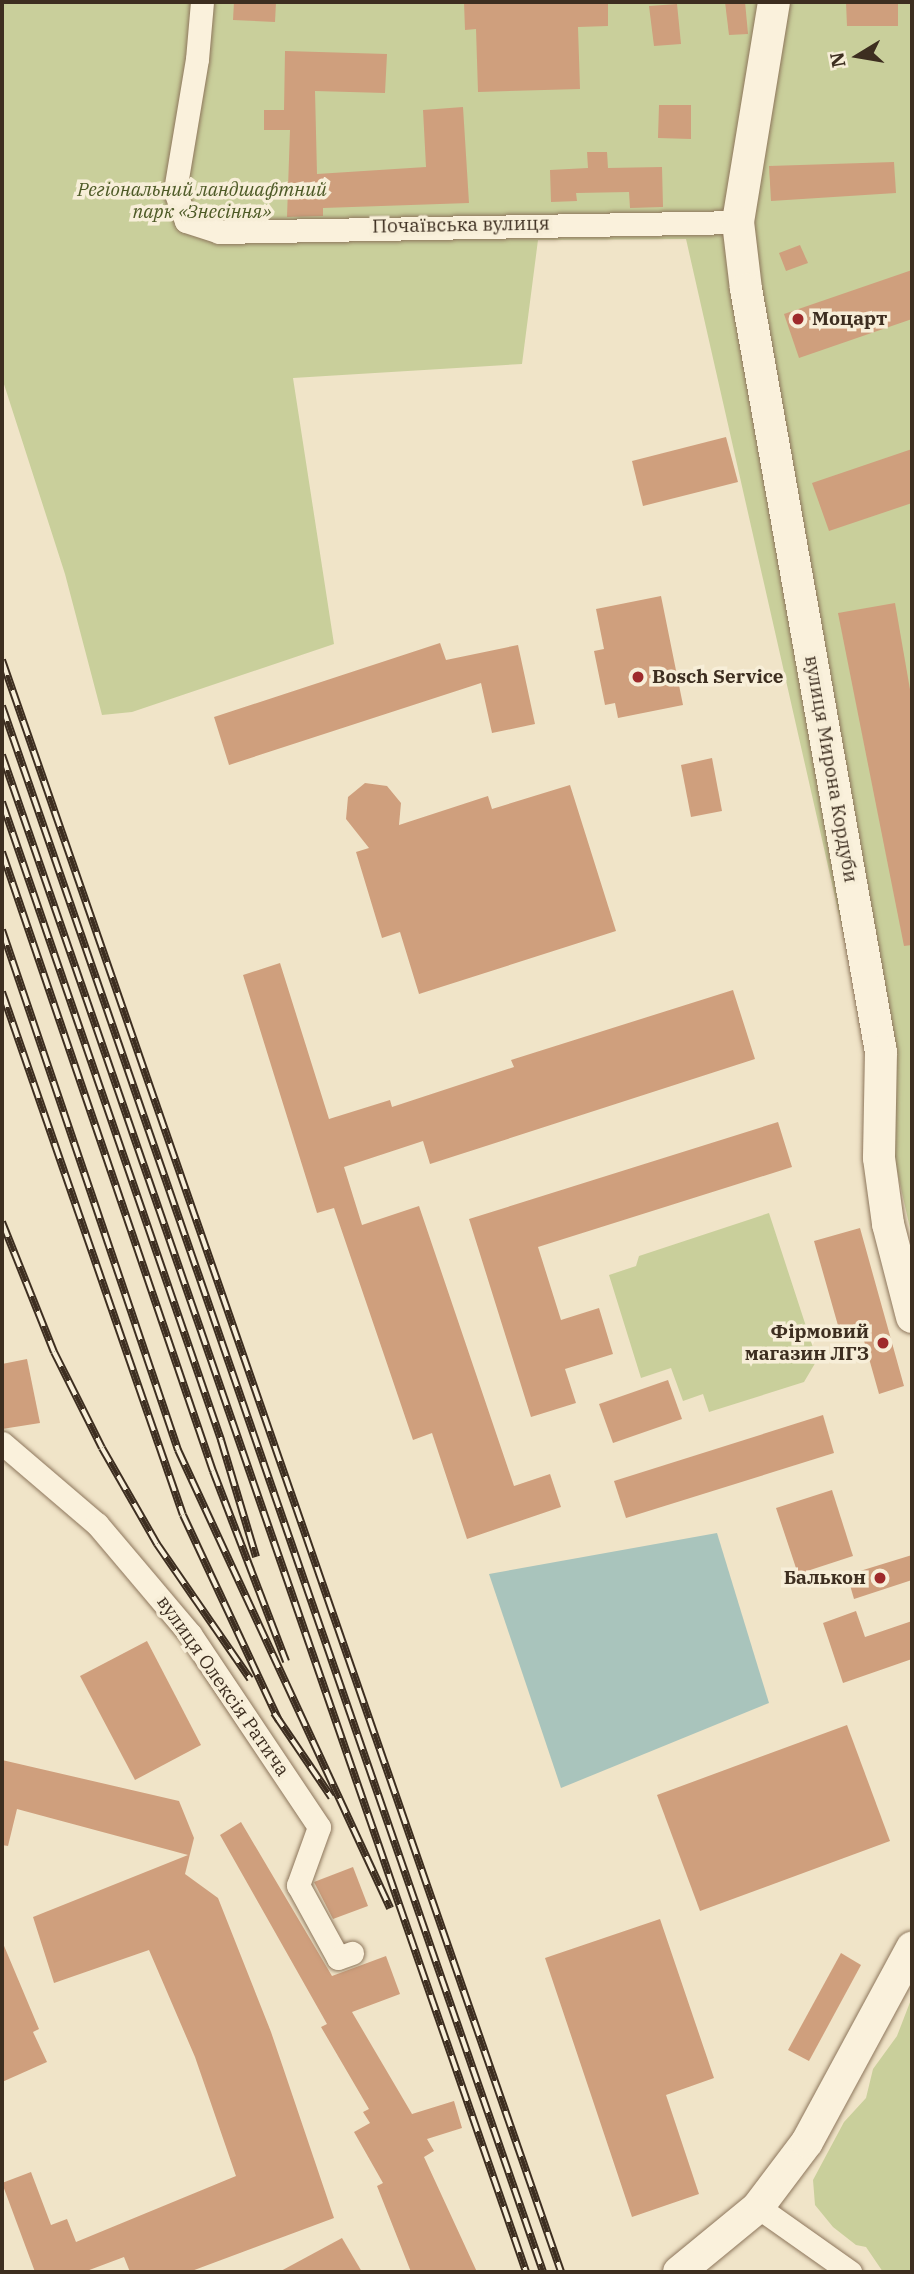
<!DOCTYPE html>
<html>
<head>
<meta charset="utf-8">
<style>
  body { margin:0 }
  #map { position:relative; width:914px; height:2274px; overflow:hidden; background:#f0e4c8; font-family:"IBM Plex Serif",serif }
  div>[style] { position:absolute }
  .green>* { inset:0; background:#c9cf9b }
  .water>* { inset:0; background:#a9c4bc }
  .building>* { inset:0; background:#cf9f7d }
  .roads { filter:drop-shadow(0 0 2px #8d765c) drop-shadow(0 0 2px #8d765c) }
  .street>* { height:23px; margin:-11.5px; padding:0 11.5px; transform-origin:11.5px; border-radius:11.5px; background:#faf1dc }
  .secondary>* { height:32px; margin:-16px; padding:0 16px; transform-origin:16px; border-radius:16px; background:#faf1dc }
  .rail>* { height:8px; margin-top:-4px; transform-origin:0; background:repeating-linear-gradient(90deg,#f7eed8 0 16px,#3d2e20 0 32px); box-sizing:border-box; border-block:2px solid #3d2e20 }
  .dots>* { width:19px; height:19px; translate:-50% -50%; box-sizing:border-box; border:4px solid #f7eed8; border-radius:50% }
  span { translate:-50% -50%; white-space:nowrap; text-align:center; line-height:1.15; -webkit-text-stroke:7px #f7eed8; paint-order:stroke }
  .park-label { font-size:19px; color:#4d5a26; font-style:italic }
  .street-label { font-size:19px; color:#3d2e20 }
  .poi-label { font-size:19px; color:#3d2e20; font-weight:700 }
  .left { translate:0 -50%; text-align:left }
  .right { translate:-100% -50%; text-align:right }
  .frame { position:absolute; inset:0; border:4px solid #3d2e20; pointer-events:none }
  .north { position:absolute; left:823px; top:21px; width:70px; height:70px; -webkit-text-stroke:5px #f7eed8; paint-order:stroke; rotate:259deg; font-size:19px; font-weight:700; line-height:28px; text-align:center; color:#3d2e20 }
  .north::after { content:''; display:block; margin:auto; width:24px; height:32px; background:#3d2e20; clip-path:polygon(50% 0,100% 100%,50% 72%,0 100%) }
</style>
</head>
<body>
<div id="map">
  <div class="green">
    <div style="clip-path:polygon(2px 2px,912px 2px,912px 1237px,686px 239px,538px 240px,522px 364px,293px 378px,334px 644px,132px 712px,102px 715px,65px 574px,2px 378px)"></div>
    <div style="clip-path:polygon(769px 1213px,817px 1360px,804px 1382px,709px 1412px,703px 1394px,683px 1401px,671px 1368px,641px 1378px,609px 1275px,636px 1266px,639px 1256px)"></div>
    <div style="clip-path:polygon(912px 1997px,912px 2272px,883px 2272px,866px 2247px,856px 2245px,833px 2227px,815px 2205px,813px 2180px,844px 2122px,866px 2098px,873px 2069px,897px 2036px)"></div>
  </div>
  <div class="water">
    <div style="clip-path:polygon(717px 1533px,769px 1703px,561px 1788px,489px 1574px)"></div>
  </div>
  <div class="building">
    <div style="clip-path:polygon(234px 2px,276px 2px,275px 22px,233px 20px)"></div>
    <div style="clip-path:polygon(464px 2px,608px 2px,608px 26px,578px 27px,580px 89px,478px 92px,476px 29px,465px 30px)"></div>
    <div style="clip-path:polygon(725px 2px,745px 2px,748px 34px,729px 35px)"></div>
    <div style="clip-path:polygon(846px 2px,898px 2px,898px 26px,847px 26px)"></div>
    <div style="clip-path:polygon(677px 4px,681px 44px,654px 46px,649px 6px)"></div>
    <div style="clip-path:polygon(285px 51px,387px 54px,385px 93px,315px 91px,317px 174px,426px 167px,423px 110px,463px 107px,469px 203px,323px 208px,323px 216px,287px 217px,290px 130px,264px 130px,264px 110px,284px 110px)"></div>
    <div style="clip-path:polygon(659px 105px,691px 105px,691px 139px,658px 138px)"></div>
    <div style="clip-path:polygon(587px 152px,607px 152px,608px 168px,662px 167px,663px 207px,630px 208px,629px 192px,576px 193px,577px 201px,551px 202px,550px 170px,588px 168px)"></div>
    <div style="clip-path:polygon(894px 162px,896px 193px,771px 201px,769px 166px)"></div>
    <div style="clip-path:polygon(800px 245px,808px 263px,786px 271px,779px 253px)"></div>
    <div style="clip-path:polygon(912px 270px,912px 319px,799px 358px,784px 314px)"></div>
    <div style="clip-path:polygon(726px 437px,738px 482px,643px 506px,632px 461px)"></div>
    <div style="clip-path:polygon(912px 449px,912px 503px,829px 531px,812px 483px)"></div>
    <div style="clip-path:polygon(661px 596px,683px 705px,618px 718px,615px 703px,605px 705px,594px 651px,604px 649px,596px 609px)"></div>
    <div style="clip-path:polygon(895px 603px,912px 701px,912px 945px,904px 946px,838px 613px)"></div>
    <div style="clip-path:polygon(440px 643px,446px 660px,518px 645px,535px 724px,492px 733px,481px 683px,229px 765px,214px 717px)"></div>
    <div style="clip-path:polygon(712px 758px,722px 811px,691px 817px,681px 765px)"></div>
    <div style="clip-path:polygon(365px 783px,387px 786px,401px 803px,399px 825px,488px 796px,492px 809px,570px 785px,616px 931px,419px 994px,400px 932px,382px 938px,356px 852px,369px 848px,346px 819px,348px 797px)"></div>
    <div style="clip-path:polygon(280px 963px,329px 1119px,390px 1100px,392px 1107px,514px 1067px,511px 1060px,733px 990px,755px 1059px,430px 1164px,423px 1141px,344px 1167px,362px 1225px,419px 1206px,514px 1486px,550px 1474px,561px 1507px,467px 1539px,432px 1433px,413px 1440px,334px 1208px,317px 1213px,243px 975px)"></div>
    <div style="clip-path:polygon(778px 1122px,792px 1167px,538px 1247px,561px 1320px,599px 1308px,613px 1354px,565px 1369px,576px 1403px,531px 1417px,469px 1219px)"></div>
    <div style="clip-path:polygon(860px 1228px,904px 1386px,879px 1394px,861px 1330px,841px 1336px,814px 1241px)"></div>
    <div style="clip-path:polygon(27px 1359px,40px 1423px,2px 1429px,2px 1364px)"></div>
    <div style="clip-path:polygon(668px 1380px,682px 1419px,613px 1443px,599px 1404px)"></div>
    <div style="clip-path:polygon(823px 1415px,834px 1453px,626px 1518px,614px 1481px)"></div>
    <div style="clip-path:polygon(832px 1490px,853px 1556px,798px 1574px,776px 1508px)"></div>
    <div style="clip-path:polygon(912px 1555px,912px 1580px,854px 1599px,847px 1575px)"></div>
    <div style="clip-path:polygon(856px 1611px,865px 1637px,912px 1621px,912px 1659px,843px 1683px,823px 1623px)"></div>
    <div style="clip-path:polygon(147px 1641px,201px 1745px,135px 1780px,80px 1676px)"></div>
    <div style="clip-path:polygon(847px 1725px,890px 1841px,700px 1911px,657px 1795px)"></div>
    <div style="clip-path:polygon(2px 1760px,179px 1801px,194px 1838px,185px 1874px,218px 1898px,271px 2032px,334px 2218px,189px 2272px,130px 2272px,124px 2257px,84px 2272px,35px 2272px,2px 2183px,31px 2172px,51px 2225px,67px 2219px,76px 2242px,236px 2176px,195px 2057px,149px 1950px,54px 1983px,33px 1917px,188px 1855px,17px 1809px,8px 1846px,2px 1845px)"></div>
    <div style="clip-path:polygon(241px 1822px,332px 1976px,386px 1956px,400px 1994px,352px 2012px,412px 2114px,454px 2101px,462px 2128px,427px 2139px,434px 2151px,424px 2157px,477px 2272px,411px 2272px,377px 2186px,383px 2183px,354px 2132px,370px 2123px,363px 2112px,369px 2109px,321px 2027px,327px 2024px,220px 1835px)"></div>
    <div style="clip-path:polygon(353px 1867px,368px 1906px,333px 1919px,314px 1882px)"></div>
    <div style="clip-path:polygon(660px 1919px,714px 2078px,666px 2095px,699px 2194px,632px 2217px,545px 1958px)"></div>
    <div style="clip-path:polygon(2px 1941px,39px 2029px,33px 2032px,47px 2062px,2px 2082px)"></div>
    <div style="clip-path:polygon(841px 1953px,861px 1965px,809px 2061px,788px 2050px)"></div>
    <div style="clip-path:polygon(342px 2238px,362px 2272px,279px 2272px)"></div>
  </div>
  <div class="roads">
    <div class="street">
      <div style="left:202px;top:2px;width:57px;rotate:95deg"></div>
      <div style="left:197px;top:59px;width:134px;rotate:99.5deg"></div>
      <div style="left:175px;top:191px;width:32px;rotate:70deg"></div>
      <div style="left:186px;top:221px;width:35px;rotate:18deg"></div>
      <div style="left:219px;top:232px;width:519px;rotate:-1.1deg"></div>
      <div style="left:2px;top:1443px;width:125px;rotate:40.5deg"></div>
      <div style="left:97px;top:1524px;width:144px;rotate:49.8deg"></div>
      <div style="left:190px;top:1634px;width:232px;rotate:56.2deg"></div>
      <div style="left:319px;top:1827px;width:62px;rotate:109.9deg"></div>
      <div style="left:298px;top:1885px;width:83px;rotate:61.3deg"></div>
      <div style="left:338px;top:1958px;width:15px;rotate:-20deg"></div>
      <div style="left:758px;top:2207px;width:113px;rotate:35.2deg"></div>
    </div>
    <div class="secondary">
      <div style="left:774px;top:2px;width:223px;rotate:99.3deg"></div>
      <div style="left:738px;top:222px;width:67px;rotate:83.2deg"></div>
      <div style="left:746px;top:289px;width:775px;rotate:79.97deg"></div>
      <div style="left:881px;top:1052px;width:106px;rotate:91.1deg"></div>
      <div style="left:879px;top:1158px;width:67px;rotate:82.2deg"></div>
      <div style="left:888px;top:1224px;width:96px;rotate:75.5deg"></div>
      <div style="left:679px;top:2272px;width:102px;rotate:-39.4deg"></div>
      <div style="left:758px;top:2207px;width:81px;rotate:-53deg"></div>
      <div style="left:807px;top:2142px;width:221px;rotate:-61.6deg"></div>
    </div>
  </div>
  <div class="rail">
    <div style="left:2px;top:660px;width:1706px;rotate:70.87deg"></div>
    <div style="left:2px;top:706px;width:1657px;rotate:70.94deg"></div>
    <div style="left:2px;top:755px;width:1605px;rotate:70.94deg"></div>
    <div style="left:2px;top:802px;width:675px;rotate:71.05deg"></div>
    <div style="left:221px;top:1440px;width:122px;rotate:73.3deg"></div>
    <div style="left:2px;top:852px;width:654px;rotate:71.18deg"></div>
    <div style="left:213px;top:1471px;width:204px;rotate:69deg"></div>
    <div style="left:2px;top:930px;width:549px;rotate:71.3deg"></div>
    <div style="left:178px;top:1450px;width:505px;rotate:65.16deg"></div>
    <div style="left:2px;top:992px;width:553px;rotate:70.91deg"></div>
    <div style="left:183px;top:1515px;width:227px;rotate:65deg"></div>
    <div style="left:2px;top:1222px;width:140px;rotate:68.2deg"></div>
    <div style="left:54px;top:1352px;width:107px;rotate:63.4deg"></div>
    <div style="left:102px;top:1448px;width:111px;rotate:60.2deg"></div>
    <div style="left:157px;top:1544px;width:164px;rotate:55.4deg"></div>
    <div style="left:274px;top:1713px;width:102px;rotate:55.8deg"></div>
  </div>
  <div class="dots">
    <div style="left:798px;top:319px;background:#9e2a2b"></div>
    <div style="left:638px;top:677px;background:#9e2a2b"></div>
    <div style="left:883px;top:1343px;background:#9e2a2b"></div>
    <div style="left:880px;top:1578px;background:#9e2a2b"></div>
  </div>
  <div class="park-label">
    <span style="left:202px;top:201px">Регіональний ландшафтний<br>парк «Знесіння»</span>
  </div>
  <div class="street-label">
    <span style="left:461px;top:225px;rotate:-1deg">Почаївська вулиця</span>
    <span style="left:831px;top:769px;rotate:80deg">вулиця Мирона Кордуби</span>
    <span style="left:223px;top:1686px;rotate:55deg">вулиця Олексія Ратича</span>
  </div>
  <div class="poi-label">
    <span class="left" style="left:812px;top:319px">Моцарт</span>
    <span class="left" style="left:652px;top:677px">Bosch Service</span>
    <span class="right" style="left:869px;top:1343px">Фірмовий<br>магазин ЛГЗ</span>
    <span class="right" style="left:866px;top:1578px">Балькон</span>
  </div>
  <div class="frame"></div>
  <div class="north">N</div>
</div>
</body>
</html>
